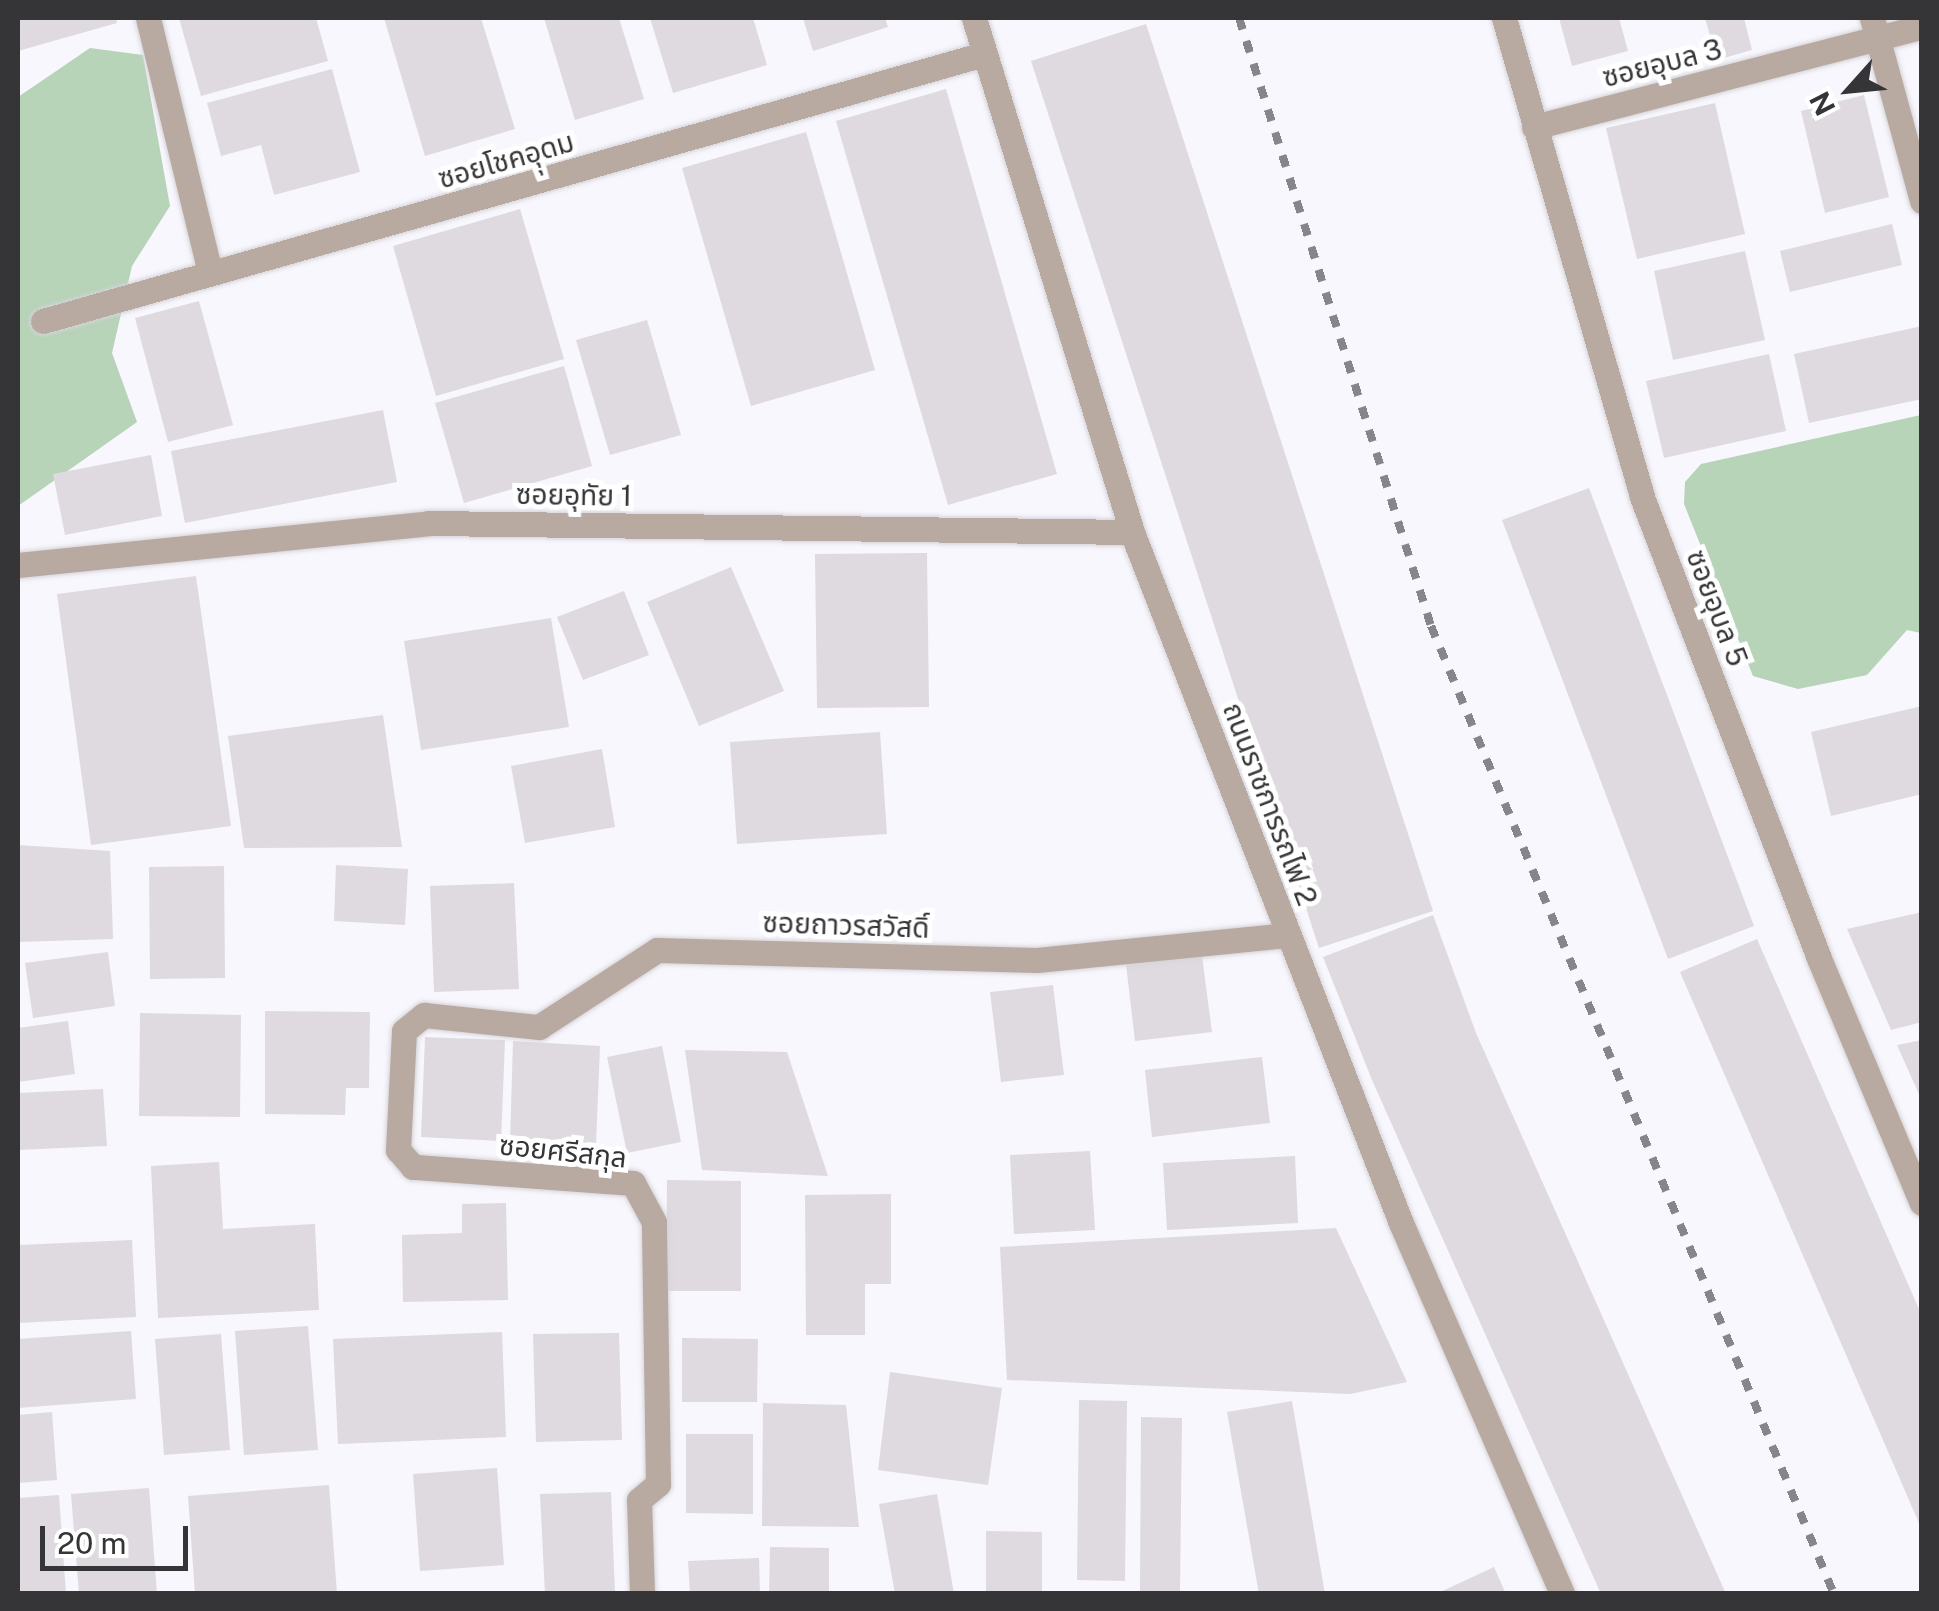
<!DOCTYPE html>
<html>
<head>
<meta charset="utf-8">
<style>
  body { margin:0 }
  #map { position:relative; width:1939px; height:1611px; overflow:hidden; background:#f8f7fd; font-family:"Public Sans","Noto Sans Thai",sans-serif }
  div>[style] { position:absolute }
  .forest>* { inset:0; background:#b7d3b8 }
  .building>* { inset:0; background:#dedae0 }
  .roads { filter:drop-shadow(0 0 2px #d5d4d9) drop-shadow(0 0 2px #d5d4d9) }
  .lane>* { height:25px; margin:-12.5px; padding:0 12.5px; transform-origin:12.5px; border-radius:12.5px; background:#b8aaa1 }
  .street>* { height:25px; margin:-12.5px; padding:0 12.5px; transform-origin:12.5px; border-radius:12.5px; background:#b8aaa1 }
  .rail>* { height:8px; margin-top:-4px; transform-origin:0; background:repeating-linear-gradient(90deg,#868589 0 12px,transparent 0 24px) }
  span { translate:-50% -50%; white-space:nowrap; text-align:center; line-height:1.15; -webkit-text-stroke:10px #fff; paint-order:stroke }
  .street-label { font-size:28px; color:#353537 }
  .frame { position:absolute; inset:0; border:20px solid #353537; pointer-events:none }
  .north { position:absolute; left:1799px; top:40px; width:100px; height:100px; -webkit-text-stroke:8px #fff; paint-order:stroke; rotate:243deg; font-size:28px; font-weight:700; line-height:40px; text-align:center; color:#353537 }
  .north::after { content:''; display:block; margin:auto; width:35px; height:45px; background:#353537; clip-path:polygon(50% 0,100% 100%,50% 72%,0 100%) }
  .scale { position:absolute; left:40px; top:1526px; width:148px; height:45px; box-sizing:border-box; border:5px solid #353537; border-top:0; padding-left:12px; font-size:30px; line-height:35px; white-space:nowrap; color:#353537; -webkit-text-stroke:8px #fff; paint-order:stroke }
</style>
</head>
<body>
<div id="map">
  <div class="forest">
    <div style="clip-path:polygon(90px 48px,143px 55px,170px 206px,132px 266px,112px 353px,137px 422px,18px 506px,18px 97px)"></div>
    <div style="clip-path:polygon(1921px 415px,1921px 633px,1907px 630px,1867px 675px,1798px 689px,1753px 676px,1684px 504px,1685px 482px,1701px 464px)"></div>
  </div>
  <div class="building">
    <div style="clip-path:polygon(18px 18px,116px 18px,117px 23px,18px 51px)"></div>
    <div style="clip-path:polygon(179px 18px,316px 18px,328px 61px,201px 96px)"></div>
    <div style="clip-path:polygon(384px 18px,481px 18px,515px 129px,425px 156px)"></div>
    <div style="clip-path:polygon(544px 18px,619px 18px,644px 99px,575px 120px)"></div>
    <div style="clip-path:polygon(650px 18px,753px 18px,767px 65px,673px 93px)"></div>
    <div style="clip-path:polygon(803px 18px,885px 18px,888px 27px,813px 51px)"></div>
    <div style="clip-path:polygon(1559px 18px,1619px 18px,1628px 51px,1572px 66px)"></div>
    <div style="clip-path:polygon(1705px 18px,1744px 18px,1752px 50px,1717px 60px)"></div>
    <div style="clip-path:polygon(1146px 24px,1433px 911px,1319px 948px,1031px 61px)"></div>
    <div style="clip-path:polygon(332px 69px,360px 172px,274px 195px,261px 145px,221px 156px,207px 103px)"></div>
    <div style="clip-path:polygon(946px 89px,1057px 474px,948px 505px,836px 121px)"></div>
    <div style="clip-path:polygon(1864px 95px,1889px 197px,1825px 213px,1801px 111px)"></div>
    <div style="clip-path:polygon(1715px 103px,1745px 234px,1637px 259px,1606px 128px)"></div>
    <div style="clip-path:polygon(806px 132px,875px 370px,751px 406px,682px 168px)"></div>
    <div style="clip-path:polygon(520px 209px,564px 359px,436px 396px,393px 246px)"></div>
    <div style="clip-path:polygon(1892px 224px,1902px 265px,1790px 292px,1780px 251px)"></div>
    <div style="clip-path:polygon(1745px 251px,1765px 340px,1673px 360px,1654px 271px)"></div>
    <div style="clip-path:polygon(199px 301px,233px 425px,168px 442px,135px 318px)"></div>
    <div style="clip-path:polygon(647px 320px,681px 435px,610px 455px,576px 340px)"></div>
    <div style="clip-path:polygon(1922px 326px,1922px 399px,1809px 423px,1794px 354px)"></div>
    <div style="clip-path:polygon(1769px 354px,1786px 431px,1664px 458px,1646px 381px)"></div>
    <div style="clip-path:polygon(564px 366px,592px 466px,464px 503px,435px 403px)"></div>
    <div style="clip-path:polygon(383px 410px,397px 482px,185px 523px,171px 451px)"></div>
    <div style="clip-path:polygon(151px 455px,162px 516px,65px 535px,53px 474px)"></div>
    <div style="clip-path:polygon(1589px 488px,1754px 926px,1668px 959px,1502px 520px)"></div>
    <div style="clip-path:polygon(927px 553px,929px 707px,817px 708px,815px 554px)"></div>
    <div style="clip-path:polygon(731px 567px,784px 691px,699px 726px,647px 602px)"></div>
    <div style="clip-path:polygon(196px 576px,231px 826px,91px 845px,57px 594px)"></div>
    <div style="clip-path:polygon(624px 591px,649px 655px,583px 680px,557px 617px)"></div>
    <div style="clip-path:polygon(551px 618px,569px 727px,421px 750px,404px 641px)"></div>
    <div style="clip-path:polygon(1922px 706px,1922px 794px,1831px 816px,1811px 732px)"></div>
    <div style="clip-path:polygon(383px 715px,402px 847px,244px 848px,228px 736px)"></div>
    <div style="clip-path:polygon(880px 732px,887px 834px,737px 844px,730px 742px)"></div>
    <div style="clip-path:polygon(602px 749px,615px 827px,525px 843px,511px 766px)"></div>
    <div style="clip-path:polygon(18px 845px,110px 851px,113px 939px,18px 942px)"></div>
    <div style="clip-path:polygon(336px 865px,408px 869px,405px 925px,334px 921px)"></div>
    <div style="clip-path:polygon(224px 866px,225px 978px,150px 979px,149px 867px)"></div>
    <div style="clip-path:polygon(514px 883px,519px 989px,434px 992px,430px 886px)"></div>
    <div style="clip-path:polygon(1922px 912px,1922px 1022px,1891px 1030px,1847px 929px)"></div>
    <div style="clip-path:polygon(1433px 915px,1476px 1033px,1726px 1594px,1601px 1594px,1372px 1080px,1323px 957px)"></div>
    <div style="clip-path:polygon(1757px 939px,1922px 1316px,1922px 1530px,1680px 972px)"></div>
    <div style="clip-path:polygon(108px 952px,115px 1006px,33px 1018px,25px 963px)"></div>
    <div style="clip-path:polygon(1202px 956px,1212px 1032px,1135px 1041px,1126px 964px)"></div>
    <div style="clip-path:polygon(1053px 985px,1064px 1075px,1001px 1082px,990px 992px)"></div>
    <div style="clip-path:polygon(265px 1011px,370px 1012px,369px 1088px,346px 1088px,345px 1115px,265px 1114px)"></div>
    <div style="clip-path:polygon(140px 1013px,241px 1015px,240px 1117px,139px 1116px)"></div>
    <div style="clip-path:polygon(68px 1021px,75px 1074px,18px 1082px,18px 1028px)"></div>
    <div style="clip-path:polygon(425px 1037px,505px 1040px,501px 1141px,421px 1137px)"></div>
    <div style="clip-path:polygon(1922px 1040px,1922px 1101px,1897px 1045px)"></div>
    <div style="clip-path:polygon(513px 1041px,600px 1046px,596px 1145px,510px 1142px)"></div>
    <div style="clip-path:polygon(662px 1046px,681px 1142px,627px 1153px,607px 1057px)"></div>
    <div style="clip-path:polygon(685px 1050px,787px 1052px,828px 1176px,702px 1170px)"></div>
    <div style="clip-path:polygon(1262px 1057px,1270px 1123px,1152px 1137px,1145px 1070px)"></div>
    <div style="clip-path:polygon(103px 1089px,107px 1146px,18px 1150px,18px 1093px)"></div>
    <div style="clip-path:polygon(1090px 1151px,1095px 1230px,1014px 1234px,1010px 1155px)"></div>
    <div style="clip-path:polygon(1295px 1156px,1298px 1223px,1167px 1230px,1163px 1163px)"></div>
    <div style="clip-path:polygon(219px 1162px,223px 1229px,315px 1224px,319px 1310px,158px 1318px,151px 1166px)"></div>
    <div style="clip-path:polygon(667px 1180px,741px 1181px,741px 1291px,666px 1291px)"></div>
    <div style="clip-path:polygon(891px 1194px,891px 1284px,865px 1284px,865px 1335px,806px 1335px,805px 1195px)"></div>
    <div style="clip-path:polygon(506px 1203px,508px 1300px,403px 1302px,402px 1235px,462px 1233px,462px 1204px)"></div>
    <div style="clip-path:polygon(1336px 1228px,1407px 1382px,1350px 1394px,1007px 1380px,1000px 1247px)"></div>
    <div style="clip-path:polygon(132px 1240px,136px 1317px,18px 1323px,18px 1245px)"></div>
    <div style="clip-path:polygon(308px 1326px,318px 1450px,244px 1455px,235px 1331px)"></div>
    <div style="clip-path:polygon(131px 1331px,136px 1399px,18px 1408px,18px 1339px)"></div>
    <div style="clip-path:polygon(502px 1332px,506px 1437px,338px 1444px,333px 1339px)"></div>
    <div style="clip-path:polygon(619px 1333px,622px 1440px,536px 1442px,533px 1334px)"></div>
    <div style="clip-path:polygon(221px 1334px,230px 1450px,164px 1455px,155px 1339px)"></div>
    <div style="clip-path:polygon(682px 1338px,758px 1339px,757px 1402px,682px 1402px)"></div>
    <div style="clip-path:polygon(890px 1372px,1002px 1388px,988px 1485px,878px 1470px)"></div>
    <div style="clip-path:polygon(1079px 1400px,1127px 1401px,1125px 1581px,1077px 1580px)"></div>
    <div style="clip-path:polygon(1292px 1401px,1325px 1594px,1259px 1594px,1227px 1412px)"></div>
    <div style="clip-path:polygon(763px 1403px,846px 1405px,859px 1527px,762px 1526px)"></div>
    <div style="clip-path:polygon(52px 1412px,57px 1480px,18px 1483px,18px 1415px)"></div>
    <div style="clip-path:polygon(1141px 1417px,1182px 1418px,1180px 1594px,1140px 1594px)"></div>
    <div style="clip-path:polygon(686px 1434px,753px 1434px,753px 1514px,686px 1513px)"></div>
    <div style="clip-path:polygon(497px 1468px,504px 1565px,420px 1571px,413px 1474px)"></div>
    <div style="clip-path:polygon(329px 1485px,337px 1594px,195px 1594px,188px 1496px)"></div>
    <div style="clip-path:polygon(149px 1488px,157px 1594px,79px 1594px,71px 1494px)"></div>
    <div style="clip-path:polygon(611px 1492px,615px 1594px,545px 1594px,540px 1494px)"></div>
    <div style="clip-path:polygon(937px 1494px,954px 1594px,895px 1594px,879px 1504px)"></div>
    <div style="clip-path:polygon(59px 1495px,66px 1594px,18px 1594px,18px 1498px)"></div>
    <div style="clip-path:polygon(986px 1531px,1042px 1532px,1042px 1594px,986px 1594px)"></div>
    <div style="clip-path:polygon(770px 1547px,829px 1548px,829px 1594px,769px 1594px)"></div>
    <div style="clip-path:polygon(759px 1558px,760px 1594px,690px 1594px,688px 1561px)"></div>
    <div style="clip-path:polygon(1494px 1567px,1506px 1594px,1436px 1594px)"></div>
  </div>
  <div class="roads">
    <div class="lane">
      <div style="left:1872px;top:18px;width:190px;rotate:74.7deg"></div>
      <div style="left:1534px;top:127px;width:401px;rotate:-14.5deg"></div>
      <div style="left:642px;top:1594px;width:94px;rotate:-91.8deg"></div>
      <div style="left:639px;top:1500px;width:25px;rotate:-40deg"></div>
      <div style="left:658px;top:1484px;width:262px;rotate:-90.9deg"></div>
      <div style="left:654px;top:1222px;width:44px;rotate:-118.3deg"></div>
      <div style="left:633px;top:1183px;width:221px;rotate:-175.8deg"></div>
      <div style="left:413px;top:1167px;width:23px;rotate:-131deg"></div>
      <div style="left:398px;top:1150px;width:119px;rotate:-87.1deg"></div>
      <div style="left:404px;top:1031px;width:26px;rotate:-39deg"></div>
      <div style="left:424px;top:1015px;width:116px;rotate:6deg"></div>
      <div style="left:539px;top:1027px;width:141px;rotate:-33.1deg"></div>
      <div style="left:657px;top:950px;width:380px;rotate:1.5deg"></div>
      <div style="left:1037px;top:960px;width:253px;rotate:-5.7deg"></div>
    </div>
    <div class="street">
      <div style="left:148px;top:18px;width:262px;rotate:76.3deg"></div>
      <div style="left:974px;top:18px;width:538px;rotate:72.91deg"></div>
      <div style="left:1132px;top:532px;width:742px;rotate:68.73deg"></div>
      <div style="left:1401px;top:1223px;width:404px;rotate:66.5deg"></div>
      <div style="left:1504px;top:18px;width:498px;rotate:73.9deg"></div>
      <div style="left:1642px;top:497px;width:492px;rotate:69deg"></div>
      <div style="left:1818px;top:956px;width:268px;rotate:67.2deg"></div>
      <div style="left:43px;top:321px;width:978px;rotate:-15.84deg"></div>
      <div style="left:18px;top:565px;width:412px;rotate:-5.8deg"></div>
      <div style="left:428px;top:523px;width:704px;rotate:0.73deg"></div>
    </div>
  </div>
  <div class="rail">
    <div style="left:1239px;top:18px;width:638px;rotate:72.47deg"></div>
    <div style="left:1431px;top:626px;width:1049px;rotate:67.4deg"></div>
  </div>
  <div class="street-label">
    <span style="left:1662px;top:63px;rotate:-14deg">ซอยอุบล 3</span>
    <span style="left:506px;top:160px;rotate:-16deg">ซอยโชคอุุดม</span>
    <span style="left:574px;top:495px;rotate:1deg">ซอยอุทัย 1</span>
    <span style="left:1717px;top:608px;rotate:69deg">ซอยอุบล 5</span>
    <span style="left:1270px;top:804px;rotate:69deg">ถนนราชการรถไฟ 2</span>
    <span style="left:846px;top:925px;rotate:2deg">ซอยถาวรสวัสดิ์</span>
    <span style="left:563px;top:1151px;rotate:6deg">ซอยศรีสกุล</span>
  </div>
  <div class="frame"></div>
  <div class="north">N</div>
  <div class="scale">20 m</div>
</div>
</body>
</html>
